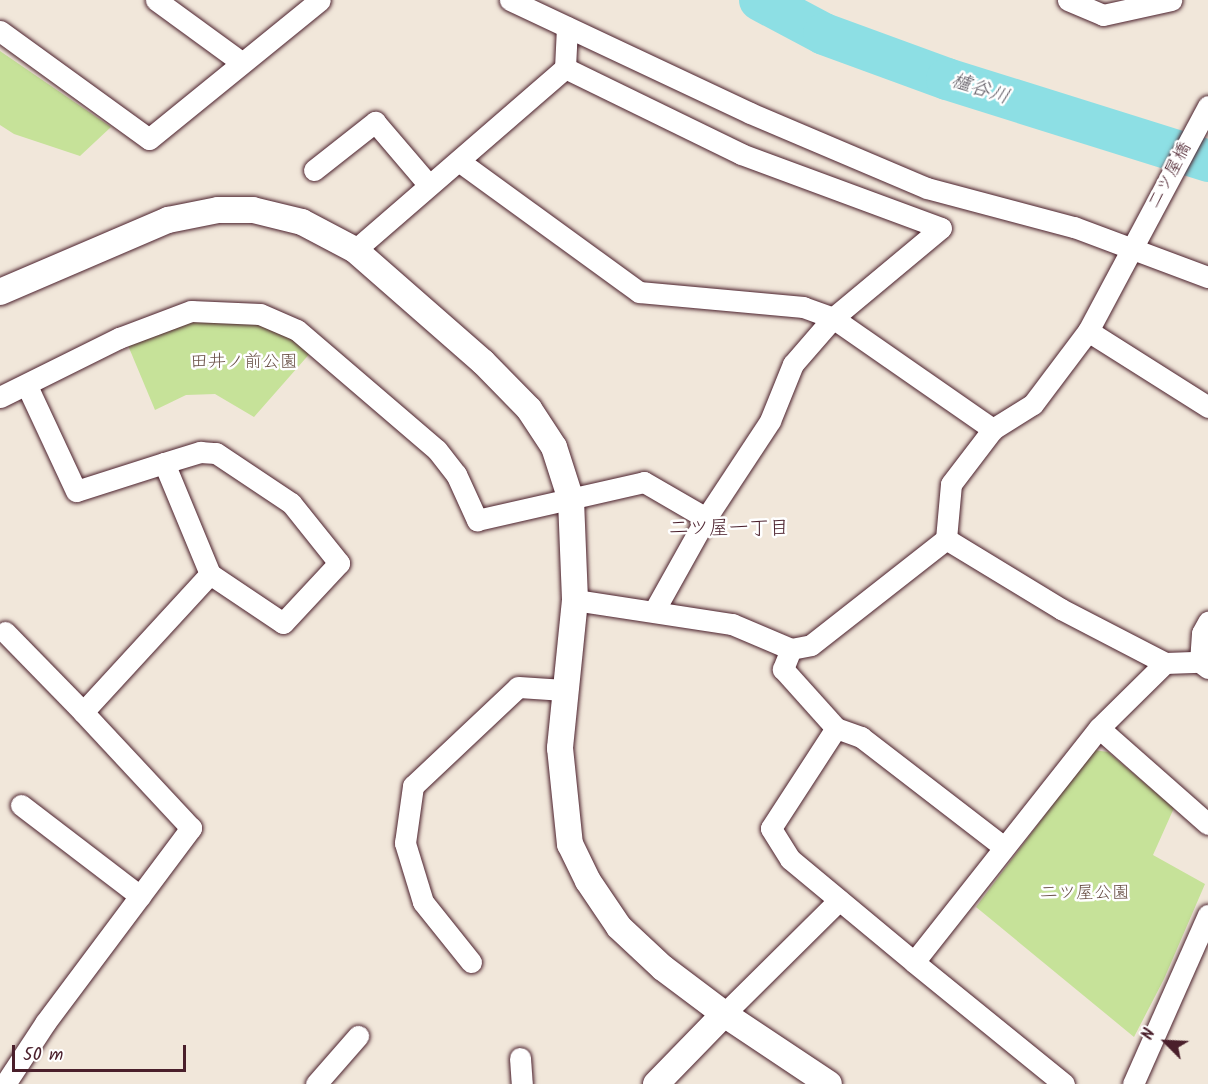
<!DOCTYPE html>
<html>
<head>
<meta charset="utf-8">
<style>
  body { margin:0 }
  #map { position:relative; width:1208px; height:1084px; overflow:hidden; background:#f1e7da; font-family:Kalam,"Klee One",sans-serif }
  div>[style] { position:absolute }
  .green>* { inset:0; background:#c6e299 }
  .river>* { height:42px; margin:-21px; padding:0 21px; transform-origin:21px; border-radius:21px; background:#8ddfe4 }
  .roads { filter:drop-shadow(0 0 2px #4a1f2b) drop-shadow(0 0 2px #4a1f2b) }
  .minor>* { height:21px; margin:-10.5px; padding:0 10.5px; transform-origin:10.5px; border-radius:10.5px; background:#fff }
  .tertiary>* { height:26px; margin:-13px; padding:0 13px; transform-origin:13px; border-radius:13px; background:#fff }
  span { translate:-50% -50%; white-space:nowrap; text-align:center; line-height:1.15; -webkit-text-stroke:5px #fff; paint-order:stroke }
  .street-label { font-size:18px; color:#4a1f2b }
  .park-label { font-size:18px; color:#695046 }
  .water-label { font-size:20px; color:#5e5962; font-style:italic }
  .neighbourhood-label { font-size:20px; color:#4a1f2b }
  .north { position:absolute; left:1136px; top:1012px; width:60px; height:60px; -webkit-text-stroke:4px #fff; paint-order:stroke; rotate:294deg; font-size:16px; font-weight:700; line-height:24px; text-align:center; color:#4a1f2b }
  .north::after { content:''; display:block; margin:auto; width:21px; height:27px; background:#4a1f2b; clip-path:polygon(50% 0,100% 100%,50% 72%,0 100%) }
  .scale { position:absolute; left:12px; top:1045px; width:174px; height:27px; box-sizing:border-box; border:3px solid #4a1f2b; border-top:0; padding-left:8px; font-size:18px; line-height:21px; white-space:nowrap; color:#4a1f2b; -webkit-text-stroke:4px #fff; paint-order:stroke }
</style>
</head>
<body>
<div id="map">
  <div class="green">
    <div style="clip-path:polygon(0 51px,111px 127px,80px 156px,14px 134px,0 125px)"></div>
    <div style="clip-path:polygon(188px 318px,243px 319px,293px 336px,312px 351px,254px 417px,215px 394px,186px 395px,155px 410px,127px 343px)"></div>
    <div style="clip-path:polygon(1094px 750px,1108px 752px,1174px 808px,1153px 855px,1205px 884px,1164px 979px,1134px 1037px,976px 907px)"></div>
  </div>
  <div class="river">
    <div style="left:760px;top:0;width:72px;rotate:28deg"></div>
    <div style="left:824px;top:34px;width:131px;rotate:20.1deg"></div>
    <div style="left:947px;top:79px;width:274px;rotate:17.4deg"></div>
  </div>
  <div class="roads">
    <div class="minor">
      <div style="left:156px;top:0;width:105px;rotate:36.1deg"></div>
      <div style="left:510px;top:0;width:265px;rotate:25.2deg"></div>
      <div style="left:750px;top:113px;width:192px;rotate:23deg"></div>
      <div style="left:927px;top:188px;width:152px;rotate:14.9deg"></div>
      <div style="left:1074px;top:227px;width:143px;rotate:20.5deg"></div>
      <div style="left:1068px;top:0;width:38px;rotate:23deg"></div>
      <div style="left:1103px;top:15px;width:70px;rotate:-12.4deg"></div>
      <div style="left:0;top:31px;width:184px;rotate:35.9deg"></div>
      <div style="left:149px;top:139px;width:220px;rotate:-39.1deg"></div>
      <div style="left:565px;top:68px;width:196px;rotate:26deg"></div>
      <div style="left:741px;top:154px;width:213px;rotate:20.3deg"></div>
      <div style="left:941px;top:228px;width:141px;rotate:140.2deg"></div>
      <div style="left:833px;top:318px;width:61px;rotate:131deg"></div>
      <div style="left:793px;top:364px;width:61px;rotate:112deg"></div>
      <div style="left:770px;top:421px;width:116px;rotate:123.4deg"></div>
      <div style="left:706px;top:518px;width:107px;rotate:119.2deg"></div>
      <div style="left:460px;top:162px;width:221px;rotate:36deg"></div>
      <div style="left:639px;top:292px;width:165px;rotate:5.2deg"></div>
      <div style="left:803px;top:307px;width:32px;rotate:20deg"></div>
      <div style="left:833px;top:318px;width:195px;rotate:34.8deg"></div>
      <div style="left:314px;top:170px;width:78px;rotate:-38.2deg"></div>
      <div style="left:375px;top:122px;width:82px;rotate:49.5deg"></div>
      <div style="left:355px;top:250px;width:278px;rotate:-40.9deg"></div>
      <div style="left:565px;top:68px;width:41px;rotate:-87.2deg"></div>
      <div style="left:1088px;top:331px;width:142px;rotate:32.3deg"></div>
      <div style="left:0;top:397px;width:133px;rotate:-26.4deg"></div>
      <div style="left:119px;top:338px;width:77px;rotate:-20.6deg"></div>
      <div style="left:191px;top:311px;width:69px;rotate:2.5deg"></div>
      <div style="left:260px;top:314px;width:40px;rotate:23.4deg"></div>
      <div style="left:297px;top:330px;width:184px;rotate:40.6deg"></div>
      <div style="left:437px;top:450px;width:31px;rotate:52deg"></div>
      <div style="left:456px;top:474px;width:51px;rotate:65.5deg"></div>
      <div style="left:477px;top:520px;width:171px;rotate:-12.8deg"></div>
      <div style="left:644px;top:482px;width:72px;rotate:30.1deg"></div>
      <div style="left:164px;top:463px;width:38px;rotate:-17deg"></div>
      <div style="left:200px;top:452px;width:16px;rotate:4deg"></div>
      <div style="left:216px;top:453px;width:90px;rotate:33.7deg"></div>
      <div style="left:291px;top:503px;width:77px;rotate:51.3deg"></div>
      <div style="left:339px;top:563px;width:82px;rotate:133deg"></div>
      <div style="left:283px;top:623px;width:88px;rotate:-146.1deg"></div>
      <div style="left:946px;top:539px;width:135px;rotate:31.3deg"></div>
      <div style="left:1061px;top:609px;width:117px;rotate:27.4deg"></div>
      <div style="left:1165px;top:663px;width:35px;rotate:-2deg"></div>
      <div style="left:1200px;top:662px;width:10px;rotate:37deg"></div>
      <div style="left:575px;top:600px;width:159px;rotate:8.7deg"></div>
      <div style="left:732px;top:624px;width:64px;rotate:23deg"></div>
      <div style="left:791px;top:649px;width:20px;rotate:-11deg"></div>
      <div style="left:811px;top:645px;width:172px;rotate:-38.1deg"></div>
      <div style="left:946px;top:539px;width:55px;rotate:-84.8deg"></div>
      <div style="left:951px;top:484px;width:69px;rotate:-52.6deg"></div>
      <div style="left:993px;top:429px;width:47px;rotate:-32deg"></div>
      <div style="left:1033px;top:404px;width:91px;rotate:-53deg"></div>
      <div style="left:1088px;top:331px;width:255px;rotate:-61.9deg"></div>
      <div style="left:5px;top:632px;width:112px;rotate:45.7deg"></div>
      <div style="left:791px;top:649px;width:22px;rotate:112deg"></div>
      <div style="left:783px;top:669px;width:79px;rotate:48.1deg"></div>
      <div style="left:1200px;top:662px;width:29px;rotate:-86deg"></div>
      <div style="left:1202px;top:633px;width:13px;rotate:-61deg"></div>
      <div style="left:1099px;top:728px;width:93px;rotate:-44.6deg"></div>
      <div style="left:21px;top:805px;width:150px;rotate:37.4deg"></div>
      <div style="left:471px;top:962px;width:77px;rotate:-128.7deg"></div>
      <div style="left:423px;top:902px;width:62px;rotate:-107deg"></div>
      <div style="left:405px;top:843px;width:58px;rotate:-82deg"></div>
      <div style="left:413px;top:786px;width:144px;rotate:-43.3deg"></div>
      <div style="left:518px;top:687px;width:47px;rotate:3.7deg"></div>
      <div style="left:914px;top:962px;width:161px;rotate:-140.3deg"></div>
      <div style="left:790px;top:859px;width:36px;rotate:-122deg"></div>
      <div style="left:771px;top:828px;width:119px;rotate:-57deg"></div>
      <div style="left:836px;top:728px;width:27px;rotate:20deg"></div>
      <div style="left:861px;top:737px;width:180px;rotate:37.6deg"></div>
      <div style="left:724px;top:1014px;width:162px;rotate:-44.7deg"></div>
      <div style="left:520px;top:1058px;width:26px;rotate:86deg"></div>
      <div style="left:5px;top:1084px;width:73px;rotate:-56.7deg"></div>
      <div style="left:45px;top:1023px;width:244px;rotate:-53.2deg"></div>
      <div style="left:191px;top:828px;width:158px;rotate:-133deg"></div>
      <div style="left:83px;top:712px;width:188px;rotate:-47.4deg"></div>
      <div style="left:210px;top:574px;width:120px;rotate:-112.5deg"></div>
      <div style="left:164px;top:463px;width:92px;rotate:162.3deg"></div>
      <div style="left:76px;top:491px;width:116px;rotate:-115deg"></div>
      <div style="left:316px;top:1084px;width:64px;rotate:-48.8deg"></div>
      <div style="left:1064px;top:1084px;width:193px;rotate:-140.9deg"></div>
      <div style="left:914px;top:962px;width:298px;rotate:-51.7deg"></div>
      <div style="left:1099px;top:728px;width:145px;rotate:41.4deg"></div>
      <div style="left:1133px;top:1084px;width:185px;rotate:-66.1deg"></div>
    </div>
    <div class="tertiary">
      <div style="left:0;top:292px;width:183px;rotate:-23.2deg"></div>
      <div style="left:168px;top:220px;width:51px;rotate:-11.3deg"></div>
      <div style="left:218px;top:210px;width:35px"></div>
      <div style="left:253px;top:210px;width:50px;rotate:13.8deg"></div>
      <div style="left:302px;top:222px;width:60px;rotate:27.8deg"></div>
      <div style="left:355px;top:250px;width:170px;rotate:41.2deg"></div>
      <div style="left:483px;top:362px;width:66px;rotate:45.6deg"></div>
      <div style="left:529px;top:409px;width:45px;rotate:56.7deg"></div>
      <div style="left:554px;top:447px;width:56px;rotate:72.2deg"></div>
      <div style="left:571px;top:500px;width:100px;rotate:87.7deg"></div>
      <div style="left:575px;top:600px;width:149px;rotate:95.8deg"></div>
      <div style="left:560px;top:748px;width:97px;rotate:84.1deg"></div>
      <div style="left:570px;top:844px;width:41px;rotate:64.1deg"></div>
      <div style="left:588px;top:881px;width:55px;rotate:56deg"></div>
      <div style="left:619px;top:927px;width:60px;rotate:43deg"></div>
      <div style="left:663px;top:968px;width:76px;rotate:37deg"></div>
      <div style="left:724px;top:1014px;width:126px;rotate:33.7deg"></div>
      <div style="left:656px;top:1084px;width:98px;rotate:-45.8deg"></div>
    </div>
  </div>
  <div class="street-label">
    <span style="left:1171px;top:176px;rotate:-62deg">二ツ屋橋</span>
  </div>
  <div class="park-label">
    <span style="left:244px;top:363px">田井ノ前公園</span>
    <span style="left:1085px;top:894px">二ツ屋公園</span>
  </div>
  <div class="water-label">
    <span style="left:980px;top:90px;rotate:18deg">櫨谷川</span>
  </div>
  <div class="neighbourhood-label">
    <span style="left:729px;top:529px">二ツ屋一丁目</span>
  </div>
  <div class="north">N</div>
  <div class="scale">50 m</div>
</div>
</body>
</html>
